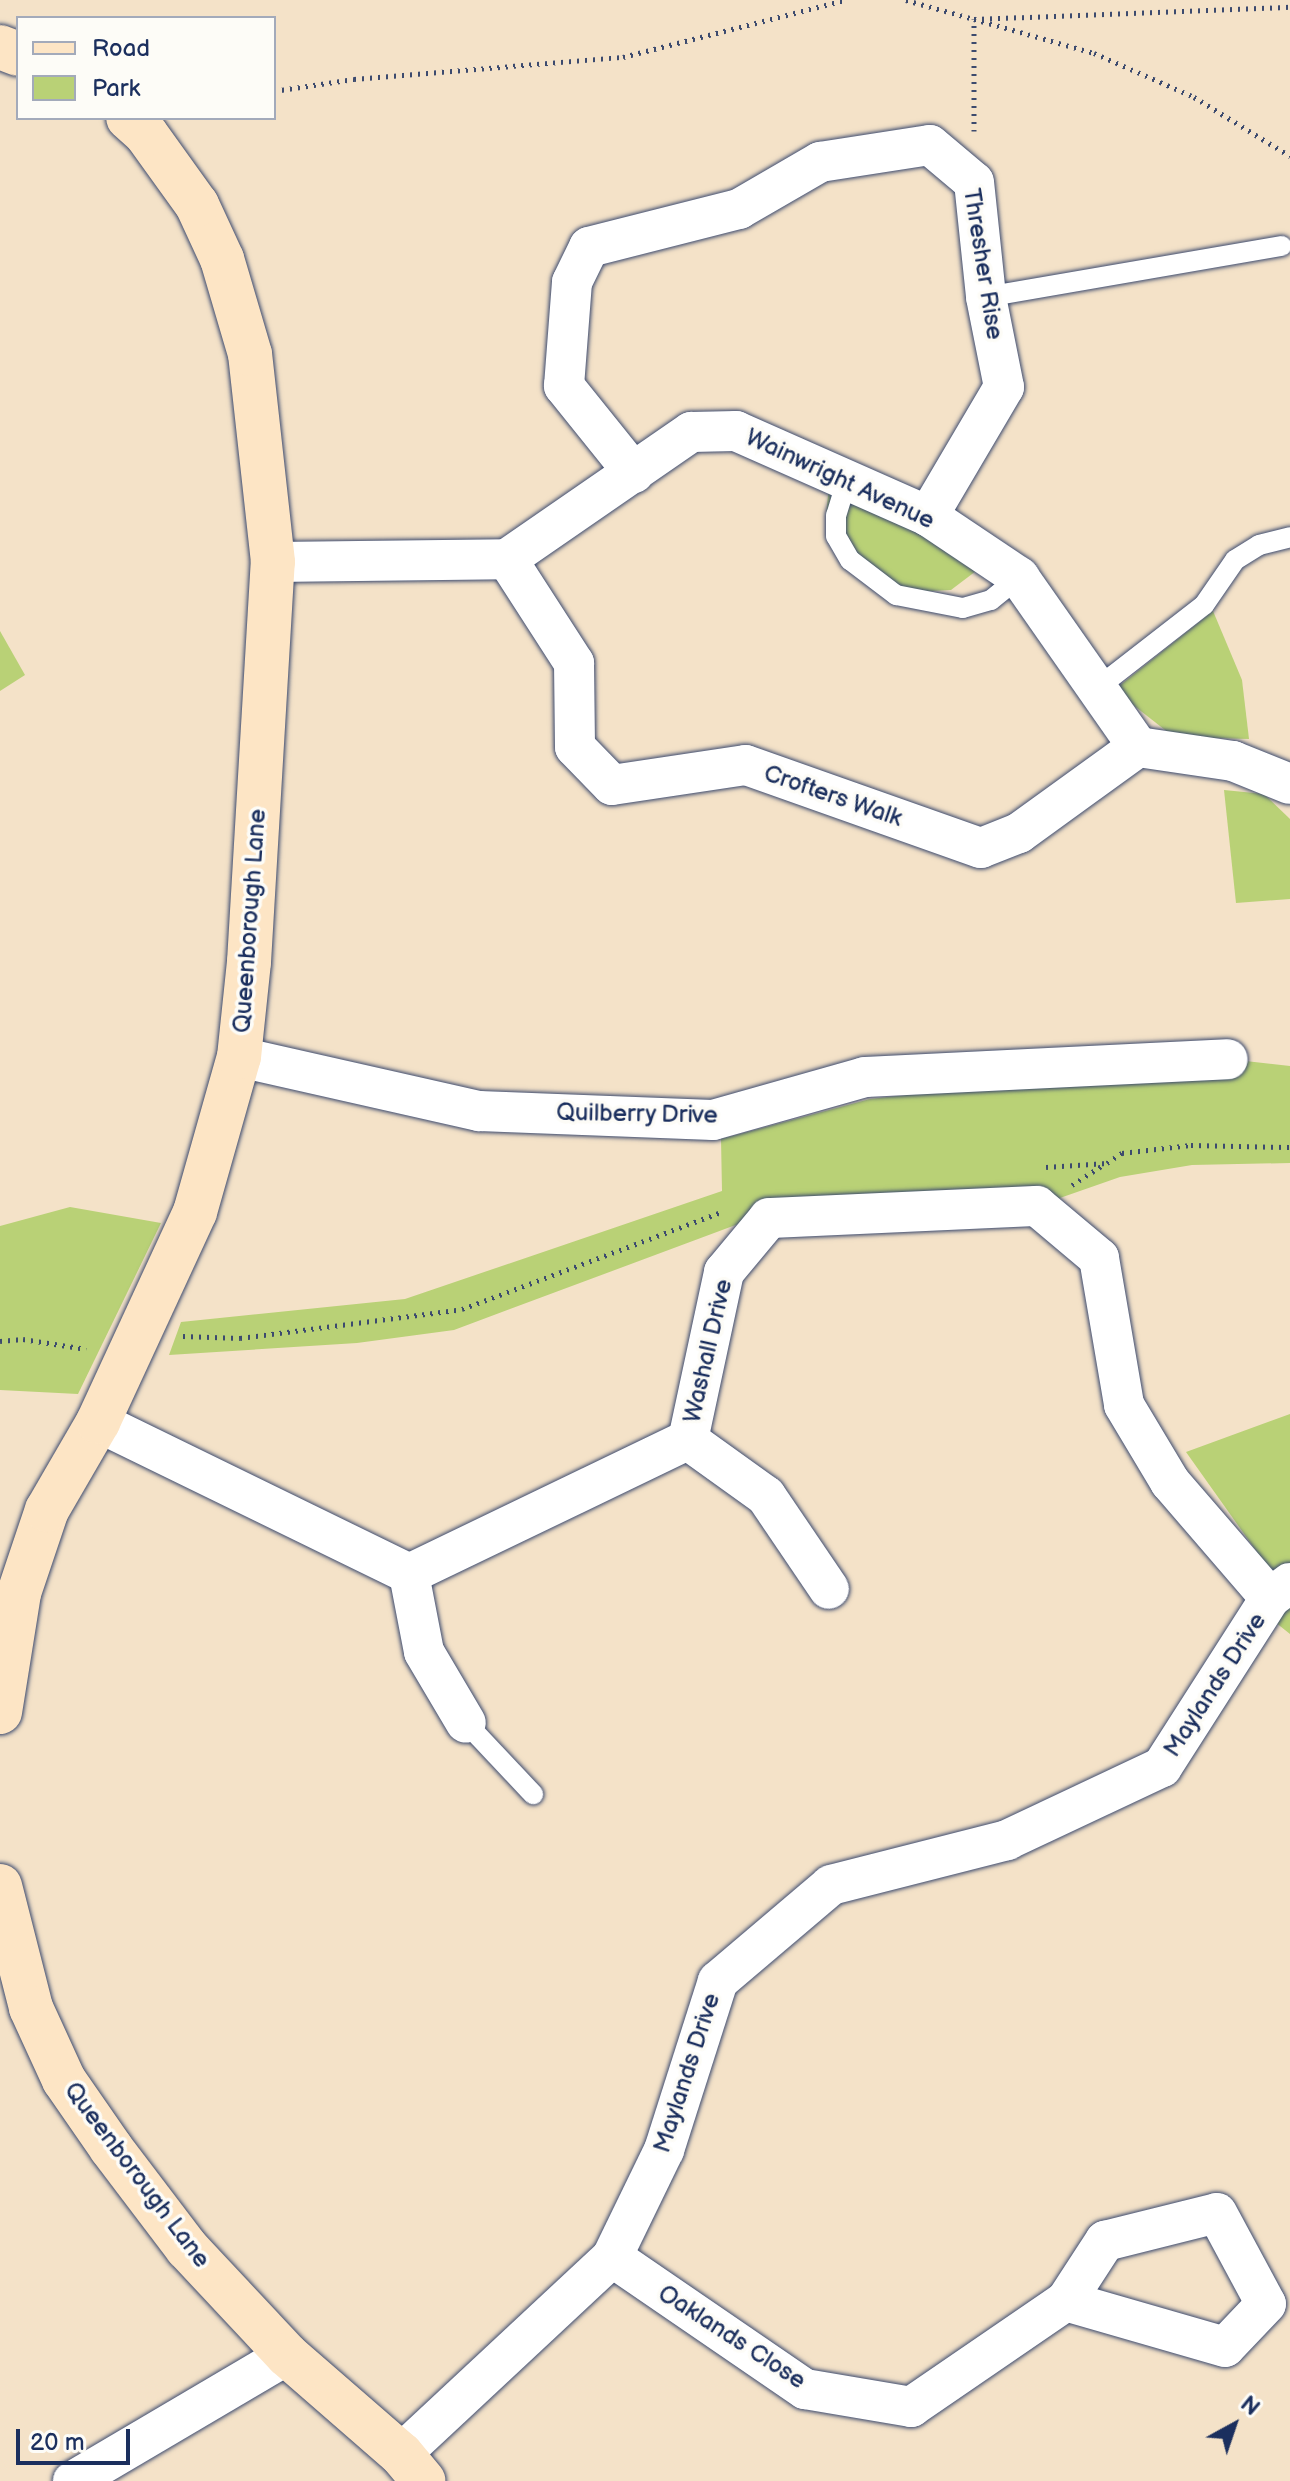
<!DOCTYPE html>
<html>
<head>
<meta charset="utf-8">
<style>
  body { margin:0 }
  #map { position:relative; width:1290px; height:2481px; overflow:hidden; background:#f4e2c8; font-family:"Balsamiq Sans",sans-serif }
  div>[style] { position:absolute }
  .green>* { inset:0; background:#b9d176 }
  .path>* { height:5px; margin-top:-2.5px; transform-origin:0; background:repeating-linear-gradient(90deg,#3c4a6e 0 2px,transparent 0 8px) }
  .roads { filter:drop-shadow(0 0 2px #3c4a6e) drop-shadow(0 0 2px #3c4a6e) }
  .lane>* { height:20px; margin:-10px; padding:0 10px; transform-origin:10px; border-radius:10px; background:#fff }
  .street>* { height:40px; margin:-20px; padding:0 20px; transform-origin:20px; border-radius:20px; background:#fff }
  .secondary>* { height:44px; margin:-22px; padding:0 22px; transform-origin:22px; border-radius:22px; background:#fde5c5 }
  span { translate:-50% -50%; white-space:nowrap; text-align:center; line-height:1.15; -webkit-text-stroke:7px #fdfcf7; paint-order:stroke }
  .street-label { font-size:24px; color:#1b2f5e }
  .legend { position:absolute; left:16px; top:16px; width:260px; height:104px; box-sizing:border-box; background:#fdfcf7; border:2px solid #a3aaba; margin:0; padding:10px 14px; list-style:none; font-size:24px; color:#1b2f5e }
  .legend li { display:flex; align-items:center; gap:16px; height:40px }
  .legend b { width:40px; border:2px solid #a3aaba }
  .north { position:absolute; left:1194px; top:2385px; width:80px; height:80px; -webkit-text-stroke:6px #fdfcf7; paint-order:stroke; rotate:40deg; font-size:22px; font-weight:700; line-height:32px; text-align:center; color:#1b2f5e }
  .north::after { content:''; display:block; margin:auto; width:28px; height:36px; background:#1b2f5e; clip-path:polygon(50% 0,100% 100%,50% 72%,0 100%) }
  .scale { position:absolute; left:16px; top:2429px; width:114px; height:36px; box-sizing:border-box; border:4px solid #1b2f5e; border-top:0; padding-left:10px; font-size:24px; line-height:28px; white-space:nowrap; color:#1b2f5e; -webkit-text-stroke:6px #fdfcf7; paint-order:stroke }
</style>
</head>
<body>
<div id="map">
  <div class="green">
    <div style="clip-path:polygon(829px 486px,928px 516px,976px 571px,951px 590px,912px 592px,851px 558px,826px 515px)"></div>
    <div style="clip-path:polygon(1213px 611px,1242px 680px,1249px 739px,1174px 737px,1114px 690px)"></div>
    <div style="clip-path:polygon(0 631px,25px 675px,0 691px)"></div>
    <div style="clip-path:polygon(1224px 790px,1264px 794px,1290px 819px,1290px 899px,1236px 903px)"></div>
    <div style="clip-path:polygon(1228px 1059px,1290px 1066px,1290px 1163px,1192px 1165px,1120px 1177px,1037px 1206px,749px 1220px,454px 1330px,357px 1343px,169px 1355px,181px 1322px,405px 1299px,722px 1191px,721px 1139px,870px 1099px)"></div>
    <div style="clip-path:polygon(70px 1207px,161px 1223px,78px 1394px,0 1390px,0 1226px)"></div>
    <div style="clip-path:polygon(1290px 1414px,1290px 1634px,1275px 1622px,1274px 1576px,1186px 1452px)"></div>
  </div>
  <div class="path">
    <div style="left:906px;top:0;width:71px;rotate:15.6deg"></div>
    <div style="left:974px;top:19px;width:316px;rotate:-2.2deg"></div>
    <div style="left:274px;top:91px;width:81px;rotate:-8.5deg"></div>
    <div style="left:354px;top:79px;width:270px;rotate:-4.7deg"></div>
    <div style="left:623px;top:57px;width:229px;rotate:-14.4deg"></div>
    <div style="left:974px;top:131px;width:112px;rotate:-90deg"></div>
    <div style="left:974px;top:19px;width:125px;rotate:15.8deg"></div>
    <div style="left:1094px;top:53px;width:109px;rotate:23.7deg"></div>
    <div style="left:1194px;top:97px;width:113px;rotate:31.6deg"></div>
    <div style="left:1046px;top:1167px;width:61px;rotate:-3.8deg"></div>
    <div style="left:1107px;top:1163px;width:18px;rotate:-34deg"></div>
    <div style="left:1122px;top:1153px;width:69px;rotate:-6.6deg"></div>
    <div style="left:1191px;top:1145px;width:99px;rotate:1.2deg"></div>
    <div style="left:1072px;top:1185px;width:38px;rotate:-33deg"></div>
    <div style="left:183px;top:1336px;width:57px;rotate:2deg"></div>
    <div style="left:240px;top:1338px;width:224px;rotate:-7.4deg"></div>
    <div style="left:462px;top:1309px;width:278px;rotate:-20.5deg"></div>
    <div style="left:0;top:1341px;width:23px;rotate:-5deg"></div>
    <div style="left:23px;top:1339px;width:64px;rotate:9deg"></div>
  </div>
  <div class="roads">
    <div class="lane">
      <div style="left:986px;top:297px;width:300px;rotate:-9.8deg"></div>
      <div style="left:847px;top:480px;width:37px;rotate:107deg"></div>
      <div style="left:836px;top:515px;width:21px;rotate:90deg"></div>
      <div style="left:836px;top:536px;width:28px;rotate:60deg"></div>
      <div style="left:850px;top:560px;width:58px;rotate:37.3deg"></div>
      <div style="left:896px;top:595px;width:68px;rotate:11deg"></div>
      <div style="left:963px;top:608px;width:29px;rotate:-16deg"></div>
      <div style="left:991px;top:600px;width:36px;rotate:-39deg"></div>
      <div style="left:1096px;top:689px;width:137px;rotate:-37.9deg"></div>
      <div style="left:1204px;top:605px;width:55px;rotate:-55.4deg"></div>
      <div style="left:1235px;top:560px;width:28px;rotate:-32deg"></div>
      <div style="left:1259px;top:545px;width:32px;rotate:-14deg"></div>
      <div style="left:466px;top:1723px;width:98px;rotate:46.7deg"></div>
    </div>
    <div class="street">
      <div style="left:634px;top:473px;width:112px;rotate:-128.8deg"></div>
      <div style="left:564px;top:386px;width:104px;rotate:-85.6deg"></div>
      <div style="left:572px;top:282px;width:39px;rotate:-64deg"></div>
      <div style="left:589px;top:247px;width:155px;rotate:-14.2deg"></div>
      <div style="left:739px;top:209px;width:94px;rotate:-30.1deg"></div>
      <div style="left:820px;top:162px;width:111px;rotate:-8.8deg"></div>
      <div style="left:930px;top:145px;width:57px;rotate:40.1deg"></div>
      <div style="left:974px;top:182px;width:116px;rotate:84deg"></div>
      <div style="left:986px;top:297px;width:92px;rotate:78.7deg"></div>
      <div style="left:1004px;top:387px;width:150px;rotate:120.5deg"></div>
      <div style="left:507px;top:559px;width:124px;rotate:57.2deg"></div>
      <div style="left:574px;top:663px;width:84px;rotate:89.3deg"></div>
      <div style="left:575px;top:747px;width:53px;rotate:45.8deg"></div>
      <div style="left:612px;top:785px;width:135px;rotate:-8.5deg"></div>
      <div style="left:746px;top:765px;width:249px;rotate:19.5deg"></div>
      <div style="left:981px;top:848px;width:41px;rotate:-21.5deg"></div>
      <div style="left:1019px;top:833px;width:147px;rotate:-35.9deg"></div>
      <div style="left:273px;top:562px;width:234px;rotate:-0.7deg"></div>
      <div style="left:507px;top:559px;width:224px;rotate:-34.6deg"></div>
      <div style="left:691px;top:432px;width:45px;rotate:-1.3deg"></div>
      <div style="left:736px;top:431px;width:210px;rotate:23.9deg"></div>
      <div style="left:928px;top:516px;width:110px;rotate:33.8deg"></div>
      <div style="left:1019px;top:577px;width:208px;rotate:55deg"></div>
      <div style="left:1138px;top:747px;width:96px;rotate:8.4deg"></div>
      <div style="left:1233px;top:761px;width:61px;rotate:22deg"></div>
      <div style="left:239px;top:1057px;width:246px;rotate:12.7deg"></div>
      <div style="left:479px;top:1111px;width:234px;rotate:2.2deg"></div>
      <div style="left:713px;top:1120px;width:158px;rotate:-15.8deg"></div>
      <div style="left:865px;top:1077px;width:363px;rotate:-2.8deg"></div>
      <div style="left:98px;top:1422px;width:346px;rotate:26deg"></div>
      <div style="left:409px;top:1574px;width:310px;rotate:-25.7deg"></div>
      <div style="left:688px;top:1440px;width:172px;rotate:-77.9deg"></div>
      <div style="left:724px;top:1272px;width:70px;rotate:-50.2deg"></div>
      <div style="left:769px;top:1218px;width:268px;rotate:-2.6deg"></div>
      <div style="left:1037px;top:1206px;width:81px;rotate:40deg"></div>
      <div style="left:1099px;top:1258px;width:149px;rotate:80.3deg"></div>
      <div style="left:1124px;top:1405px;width:90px;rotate:59.1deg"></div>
      <div style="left:1170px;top:1482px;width:153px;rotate:49.2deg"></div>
      <div style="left:688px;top:1440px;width:96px;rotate:35.7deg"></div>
      <div style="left:766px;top:1496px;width:112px;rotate:55.9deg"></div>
      <div style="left:409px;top:1574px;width:79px;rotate:79.1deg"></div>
      <div style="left:424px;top:1652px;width:82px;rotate:59.4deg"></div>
      <div style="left:612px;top:2257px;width:234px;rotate:34.4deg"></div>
      <div style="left:805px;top:2389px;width:108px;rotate:9.6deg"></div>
      <div style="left:911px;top:2407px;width:188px;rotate:-34.4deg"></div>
      <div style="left:1066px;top:2301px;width:72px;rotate:-57deg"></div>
      <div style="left:1105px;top:2241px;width:115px;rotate:-14deg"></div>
      <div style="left:1217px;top:2213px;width:103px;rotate:61.7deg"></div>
      <div style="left:1266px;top:2304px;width:59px;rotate:133.6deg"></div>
      <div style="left:1225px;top:2347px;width:166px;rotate:-163.9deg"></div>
      <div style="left:401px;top:2454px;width:289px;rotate:-43deg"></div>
      <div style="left:612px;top:2257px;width:119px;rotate:-64.1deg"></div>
      <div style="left:664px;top:2150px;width:177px;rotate:-72.3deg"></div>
      <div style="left:718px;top:1981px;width:148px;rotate:-40.3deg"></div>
      <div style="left:831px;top:1885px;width:182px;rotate:-14.3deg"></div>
      <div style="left:1007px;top:1840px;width:171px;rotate:-25.2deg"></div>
      <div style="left:1162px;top:1767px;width:201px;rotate:-57.4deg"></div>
      <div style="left:1270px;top:1598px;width:25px;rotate:-37deg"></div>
      <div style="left:73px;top:2481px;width:248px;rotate:-30.5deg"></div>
    </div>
    <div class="secondary">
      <div style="left:0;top:47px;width:19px;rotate:21deg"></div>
      <div style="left:0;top:1712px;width:121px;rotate:-80.9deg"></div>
      <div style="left:19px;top:1593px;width:88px;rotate:-71.4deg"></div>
      <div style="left:47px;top:1510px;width:102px;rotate:-59.9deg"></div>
      <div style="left:98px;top:1422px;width:231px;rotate:-65.2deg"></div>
      <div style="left:195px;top:1212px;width:161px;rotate:-74.2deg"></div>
      <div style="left:239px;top:1057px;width:96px;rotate:-84deg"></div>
      <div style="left:249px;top:962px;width:401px;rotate:-86.6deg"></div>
      <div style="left:273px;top:562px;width:209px;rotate:-96.3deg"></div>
      <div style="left:250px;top:354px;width:99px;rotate:-106.4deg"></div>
      <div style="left:222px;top:259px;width:60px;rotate:-114.8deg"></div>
      <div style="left:197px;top:205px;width:87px;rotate:-125.7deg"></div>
      <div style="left:146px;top:134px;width:24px;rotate:-138deg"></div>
      <div style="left:0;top:1886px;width:126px;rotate:75.7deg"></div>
      <div style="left:31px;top:2008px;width:79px;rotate:65.4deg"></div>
      <div style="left:64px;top:2080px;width:83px;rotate:55.3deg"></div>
      <div style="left:111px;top:2148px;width:126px;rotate:52.8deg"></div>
      <div style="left:187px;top:2248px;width:146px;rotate:46.9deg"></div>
      <div style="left:287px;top:2355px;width:151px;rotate:41deg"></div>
      <div style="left:401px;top:2454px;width:35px;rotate:50deg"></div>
    </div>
  </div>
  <div class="street-label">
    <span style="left:983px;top:264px;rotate:81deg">Thresher Rise</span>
    <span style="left:840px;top:479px;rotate:25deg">Wainwright Avenue</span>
    <span style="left:833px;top:796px;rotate:19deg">Crofters Walk</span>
    <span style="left:250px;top:921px;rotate:-86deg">Queenborough Lane</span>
    <span style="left:637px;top:1114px;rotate:1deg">Quilberry Drive</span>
    <span style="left:708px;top:1351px;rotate:-77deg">Washall Drive</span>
    <span style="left:1215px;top:1685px;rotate:-57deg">Maylands Drive</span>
    <span style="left:687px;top:2073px;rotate:-72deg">Maylands Drive</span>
    <span style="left:137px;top:2175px;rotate:53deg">Queenborough Lane</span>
    <span style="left:732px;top:2337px;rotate:33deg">Oaklands Close</span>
  </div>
  <ul class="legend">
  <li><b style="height:10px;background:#fde5c5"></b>Road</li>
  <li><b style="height:22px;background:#b9d176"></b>Park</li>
  </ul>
  <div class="north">N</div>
  <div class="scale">20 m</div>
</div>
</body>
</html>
